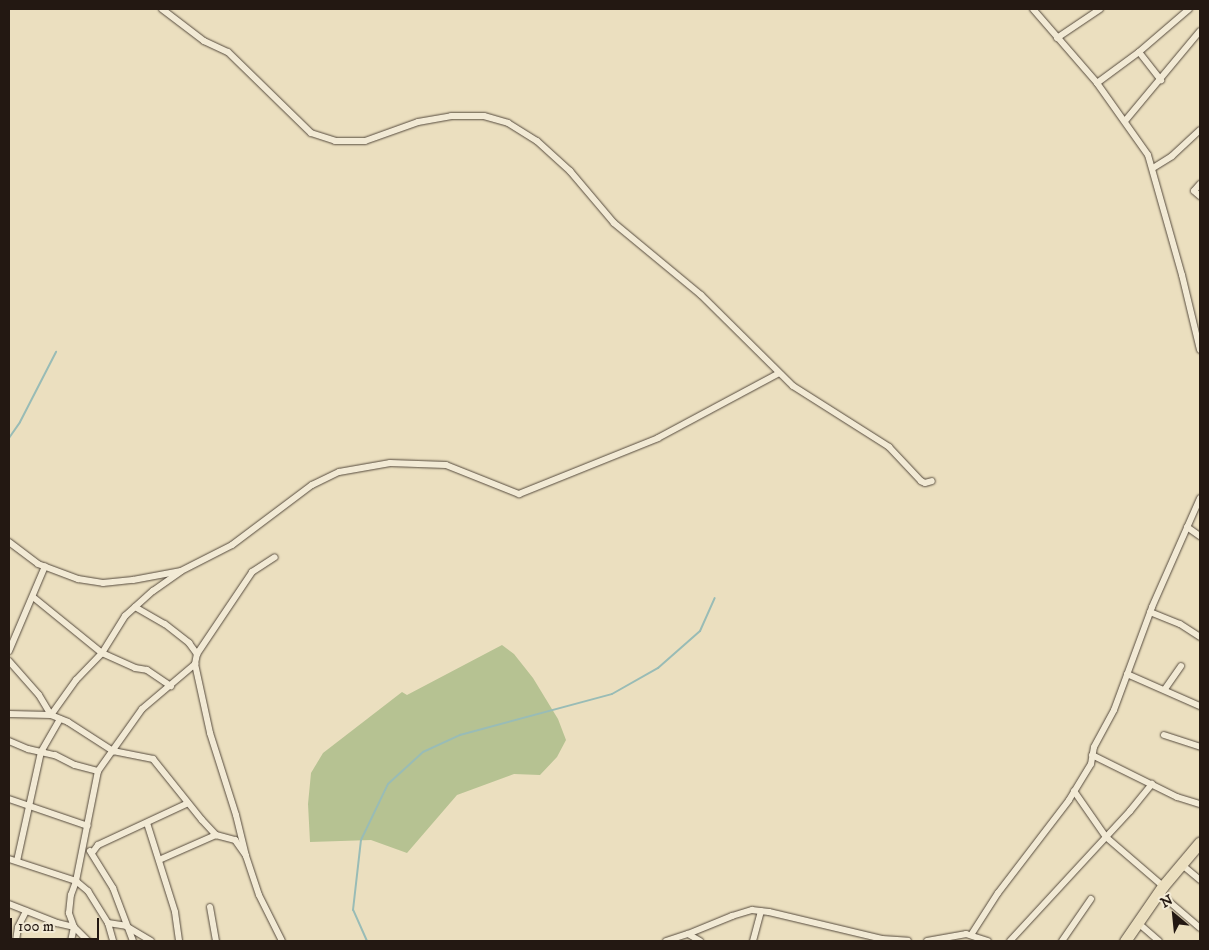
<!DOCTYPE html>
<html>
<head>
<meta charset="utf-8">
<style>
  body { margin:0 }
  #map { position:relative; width:1209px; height:950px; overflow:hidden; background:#ebdfbf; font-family:"IM FELL DW Pica",serif }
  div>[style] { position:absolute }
  .green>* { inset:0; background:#b6c292 }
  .stream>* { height:2px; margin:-1px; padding:0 1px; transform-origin:1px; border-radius:1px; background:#99bcb6 }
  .roads { filter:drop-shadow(0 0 1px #554a3d) drop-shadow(0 0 1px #554a3d) }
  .minor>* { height:6px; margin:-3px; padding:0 3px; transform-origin:3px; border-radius:3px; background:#f2ead5 }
  .trunk>* { height:11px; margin:-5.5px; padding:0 5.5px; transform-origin:5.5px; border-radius:5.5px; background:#ebdfbf }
  span { translate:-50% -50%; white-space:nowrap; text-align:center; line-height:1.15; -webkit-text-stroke:4px #f2ead5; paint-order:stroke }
  .frame { position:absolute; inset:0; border:10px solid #231812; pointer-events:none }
  .north { position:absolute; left:1149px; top:890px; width:50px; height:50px; -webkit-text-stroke:4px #f2ead5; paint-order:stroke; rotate:332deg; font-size:14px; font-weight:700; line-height:20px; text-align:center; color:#231812 }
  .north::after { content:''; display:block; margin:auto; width:18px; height:22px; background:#231812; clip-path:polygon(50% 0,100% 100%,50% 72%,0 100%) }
  .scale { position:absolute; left:10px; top:918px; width:89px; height:22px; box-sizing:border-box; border:2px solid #231812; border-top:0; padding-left:6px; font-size:15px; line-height:18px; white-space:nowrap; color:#231812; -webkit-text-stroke:4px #f2ead5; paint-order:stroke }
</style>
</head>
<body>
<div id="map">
  <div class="green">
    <div style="clip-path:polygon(502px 645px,514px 654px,533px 678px,558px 719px,566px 740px,557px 757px,540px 775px,514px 774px,457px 795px,407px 853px,371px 840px,310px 842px,308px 804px,311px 773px,323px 753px,402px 692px,407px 695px)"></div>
  </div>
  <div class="stream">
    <div style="left:9px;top:438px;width:19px;rotate:-55deg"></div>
    <div style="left:20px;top:422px;width:79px;rotate:-62.8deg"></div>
    <div style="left:367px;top:941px;width:34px;rotate:-114deg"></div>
    <div style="left:353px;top:910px;width:70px;rotate:-83.5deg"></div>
    <div style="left:361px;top:840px;width:62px;rotate:-64.3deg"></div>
    <div style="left:388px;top:784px;width:47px;rotate:-42.4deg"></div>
    <div style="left:423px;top:752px;width:41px;rotate:-24.7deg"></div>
    <div style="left:460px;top:735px;width:157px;rotate:-15.1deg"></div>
    <div style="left:612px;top:694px;width:53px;rotate:-29.5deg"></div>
    <div style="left:658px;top:668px;width:56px;rotate:-41.4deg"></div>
    <div style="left:700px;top:631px;width:36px;rotate:-66deg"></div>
  </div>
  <div class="roads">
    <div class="minor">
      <div style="left:162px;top:9px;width:53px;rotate:37.3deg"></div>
      <div style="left:204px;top:41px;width:26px;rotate:25deg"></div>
      <div style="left:228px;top:52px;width:116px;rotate:44.3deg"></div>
      <div style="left:311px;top:133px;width:25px;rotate:18deg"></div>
      <div style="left:335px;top:141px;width:30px"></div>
      <div style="left:365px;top:141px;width:56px;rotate:-19.7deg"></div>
      <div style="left:418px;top:122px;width:34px;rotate:-10deg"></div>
      <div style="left:451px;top:116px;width:33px"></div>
      <div style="left:484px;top:116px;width:25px;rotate:16deg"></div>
      <div style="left:508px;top:123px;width:34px;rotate:32deg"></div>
      <div style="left:537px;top:141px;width:45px;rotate:42.3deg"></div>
      <div style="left:570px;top:171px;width:68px;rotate:49.8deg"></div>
      <div style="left:614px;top:223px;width:113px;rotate:39.6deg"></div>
      <div style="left:701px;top:295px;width:129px;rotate:44.7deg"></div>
      <div style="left:793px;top:386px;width:114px;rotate:32.4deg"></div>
      <div style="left:889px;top:447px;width:47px;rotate:46.7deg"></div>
      <div style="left:921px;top:481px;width:4px;rotate:27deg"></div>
      <div style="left:925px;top:483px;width:7px;rotate:-16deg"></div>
      <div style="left:1033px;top:9px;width:98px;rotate:49.1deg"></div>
      <div style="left:1097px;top:83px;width:88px;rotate:54.7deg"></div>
      <div style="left:1148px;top:155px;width:125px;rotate:74.2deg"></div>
      <div style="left:1182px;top:275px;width:77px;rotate:76.5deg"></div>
      <div style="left:1057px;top:38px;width:52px;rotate:-34deg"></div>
      <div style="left:1139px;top:52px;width:36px;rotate:52deg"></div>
      <div style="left:1097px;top:83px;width:52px;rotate:-36.4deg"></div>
      <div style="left:1139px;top:52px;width:66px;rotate:-40.7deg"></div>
      <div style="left:1125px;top:121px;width:117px;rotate:-50.2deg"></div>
      <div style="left:1153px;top:168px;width:22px;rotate:-32deg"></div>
      <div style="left:1172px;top:156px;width:38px;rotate:-43deg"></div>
      <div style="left:1200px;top:184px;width:9px;rotate:131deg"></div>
      <div style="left:1194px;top:191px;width:8px;rotate:40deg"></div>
      <div style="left:1187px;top:527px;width:16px;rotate:35deg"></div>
      <div style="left:9px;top:542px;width:36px;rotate:37deg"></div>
      <div style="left:38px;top:564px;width:43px;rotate:20.6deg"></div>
      <div style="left:78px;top:579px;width:25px;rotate:9deg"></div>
      <div style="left:103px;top:583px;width:30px;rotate:-6deg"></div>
      <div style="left:133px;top:580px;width:49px;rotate:-10.6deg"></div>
      <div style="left:181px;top:571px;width:57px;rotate:-27deg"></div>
      <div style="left:232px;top:545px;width:100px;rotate:-36.9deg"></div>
      <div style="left:312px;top:485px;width:30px;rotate:-26deg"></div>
      <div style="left:339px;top:472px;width:52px;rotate:-10deg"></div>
      <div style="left:390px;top:463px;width:56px;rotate:2deg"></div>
      <div style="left:446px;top:465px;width:79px;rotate:21.7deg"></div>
      <div style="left:519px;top:494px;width:150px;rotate:-21.9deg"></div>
      <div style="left:658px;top:438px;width:137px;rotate:-28.2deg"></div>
      <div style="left:33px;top:597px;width:89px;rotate:39.1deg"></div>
      <div style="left:102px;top:653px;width:36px;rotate:24deg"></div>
      <div style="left:135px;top:668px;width:12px;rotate:9deg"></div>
      <div style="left:147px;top:670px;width:29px;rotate:34deg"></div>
      <div style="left:135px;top:607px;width:34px;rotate:30deg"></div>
      <div style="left:165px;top:624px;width:31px;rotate:38deg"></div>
      <div style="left:189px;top:643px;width:14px;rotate:54deg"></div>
      <div style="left:1150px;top:612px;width:32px;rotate:22deg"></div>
      <div style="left:1180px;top:624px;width:24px;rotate:33deg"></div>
      <div style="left:9px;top:651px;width:92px;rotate:-67deg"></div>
      <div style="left:9px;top:661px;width:45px;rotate:48.6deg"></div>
      <div style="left:39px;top:695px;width:23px;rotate:59deg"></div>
      <div style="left:51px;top:715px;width:43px;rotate:-54.5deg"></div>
      <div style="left:76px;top:680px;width:37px;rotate:-46deg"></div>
      <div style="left:102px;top:653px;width:44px;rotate:-58.1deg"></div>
      <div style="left:125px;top:616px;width:38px;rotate:-42deg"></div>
      <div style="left:153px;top:591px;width:33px;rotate:-35deg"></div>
      <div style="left:195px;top:664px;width:71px;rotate:77.7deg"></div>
      <div style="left:210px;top:733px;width:86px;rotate:72.4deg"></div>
      <div style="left:236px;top:815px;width:42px;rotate:76.3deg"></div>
      <div style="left:246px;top:856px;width:41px;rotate:71.6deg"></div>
      <div style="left:259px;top:895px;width:51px;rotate:63.4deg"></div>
      <div style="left:1127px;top:674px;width:80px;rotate:23.7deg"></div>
      <div style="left:1165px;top:689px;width:28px;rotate:-55deg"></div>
      <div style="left:9px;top:714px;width:42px;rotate:1.4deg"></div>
      <div style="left:51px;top:715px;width:18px;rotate:22deg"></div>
      <div style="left:68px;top:722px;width:54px;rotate:32.8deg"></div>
      <div style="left:113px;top:751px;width:41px;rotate:11.3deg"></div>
      <div style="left:153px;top:759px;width:78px;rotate:51.2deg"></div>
      <div style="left:202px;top:820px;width:21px;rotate:47deg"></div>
      <div style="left:216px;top:835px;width:20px;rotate:15deg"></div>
      <div style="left:235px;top:840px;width:19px;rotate:55deg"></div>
      <div style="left:1164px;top:735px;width:38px;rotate:18deg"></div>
      <div style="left:9px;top:741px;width:21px;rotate:23deg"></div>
      <div style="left:28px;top:749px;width:28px;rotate:13deg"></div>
      <div style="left:55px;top:755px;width:22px;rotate:27deg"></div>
      <div style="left:75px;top:765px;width:24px;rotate:15deg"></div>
      <div style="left:1092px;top:755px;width:95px;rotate:26.3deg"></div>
      <div style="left:1177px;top:797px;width:24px;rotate:17deg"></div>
      <div style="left:1074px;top:791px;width:56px;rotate:55.2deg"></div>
      <div style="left:1106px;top:837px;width:75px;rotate:40.7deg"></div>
      <div style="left:9px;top:799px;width:83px;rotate:18.9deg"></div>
      <div style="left:147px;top:823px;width:93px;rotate:72.5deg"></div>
      <div style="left:175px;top:912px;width:29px;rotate:82deg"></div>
      <div style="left:90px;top:851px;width:44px;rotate:58.1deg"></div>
      <div style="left:113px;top:888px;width:57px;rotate:69.3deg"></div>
      <div style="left:92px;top:853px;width:10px;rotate:-53deg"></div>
      <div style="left:98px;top:845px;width:99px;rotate:-25deg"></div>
      <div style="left:9px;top:859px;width:71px;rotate:18.2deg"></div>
      <div style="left:76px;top:881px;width:16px;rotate:40deg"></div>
      <div style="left:88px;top:891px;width:38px;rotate:58deg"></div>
      <div style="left:108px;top:923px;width:19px;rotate:74deg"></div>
      <div style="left:159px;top:860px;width:62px;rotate:-23.7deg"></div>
      <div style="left:17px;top:861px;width:112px;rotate:-77.6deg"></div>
      <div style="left:41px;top:752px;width:38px;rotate:-60deg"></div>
      <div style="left:1181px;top:864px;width:25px;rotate:40deg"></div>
      <div style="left:1158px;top:892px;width:55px;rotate:40.6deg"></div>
      <div style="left:9px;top:904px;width:52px;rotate:21.6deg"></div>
      <div style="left:57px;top:923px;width:17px;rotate:13deg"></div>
      <div style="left:74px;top:927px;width:20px;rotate:45deg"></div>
      <div style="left:210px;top:907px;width:35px;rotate:80deg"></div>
      <div style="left:1137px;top:922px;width:29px;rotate:41deg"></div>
      <div style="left:108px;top:923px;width:18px;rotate:9deg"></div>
      <div style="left:126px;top:926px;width:29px;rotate:31deg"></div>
      <div style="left:688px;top:934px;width:14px;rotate:30deg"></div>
      <div style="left:971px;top:935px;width:50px;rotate:-57.3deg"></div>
      <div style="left:998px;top:893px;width:117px;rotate:-52.6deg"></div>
      <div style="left:1069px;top:800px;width:42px;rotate:-58.6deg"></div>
      <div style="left:1091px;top:764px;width:17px;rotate:-80deg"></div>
      <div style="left:1094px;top:747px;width:42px;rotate:-61.6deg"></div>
      <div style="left:1114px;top:710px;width:110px;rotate:-69.7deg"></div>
      <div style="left:1152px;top:607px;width:119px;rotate:-66.2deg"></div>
      <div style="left:16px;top:941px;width:14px;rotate:-82deg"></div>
      <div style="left:18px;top:927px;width:18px;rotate:-63deg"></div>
      <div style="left:71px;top:941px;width:14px;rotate:-78deg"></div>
      <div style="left:74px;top:927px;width:15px;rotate:-110deg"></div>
      <div style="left:69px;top:913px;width:18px;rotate:-84deg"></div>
      <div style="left:71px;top:895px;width:15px;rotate:-70deg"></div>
      <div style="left:76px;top:881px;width:112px;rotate:-78.7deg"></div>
      <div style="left:98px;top:771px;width:76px;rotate:-54.6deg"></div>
      <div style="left:142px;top:709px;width:70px;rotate:-40.3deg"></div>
      <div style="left:195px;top:664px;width:10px;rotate:-79deg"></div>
      <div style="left:197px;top:654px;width:99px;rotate:-56.1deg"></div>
      <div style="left:252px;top:572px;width:27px;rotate:-33deg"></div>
      <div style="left:666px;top:941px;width:23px;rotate:-18deg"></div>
      <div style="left:688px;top:934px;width:48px;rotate:-22.2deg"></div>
      <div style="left:732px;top:916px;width:21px;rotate:-17deg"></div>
      <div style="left:752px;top:910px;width:17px;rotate:7deg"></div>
      <div style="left:769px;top:912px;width:116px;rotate:13.4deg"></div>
      <div style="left:882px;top:939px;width:26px;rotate:4deg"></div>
      <div style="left:753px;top:941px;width:31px;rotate:-75deg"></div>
      <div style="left:927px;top:941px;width:40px;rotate:-10deg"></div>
      <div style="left:966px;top:934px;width:23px;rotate:18deg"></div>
      <div style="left:1010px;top:941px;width:177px;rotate:-47.3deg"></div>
      <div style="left:1130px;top:811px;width:35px;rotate:-51deg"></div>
      <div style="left:1062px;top:941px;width:51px;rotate:-55.4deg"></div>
    </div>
    <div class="trunk">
      <div style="left:1125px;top:941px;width:67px;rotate:-55.4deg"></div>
      <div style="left:1163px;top:886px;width:57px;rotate:-49.9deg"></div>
    </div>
  </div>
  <div class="frame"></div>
  <div class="north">N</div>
  <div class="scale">100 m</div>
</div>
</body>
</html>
